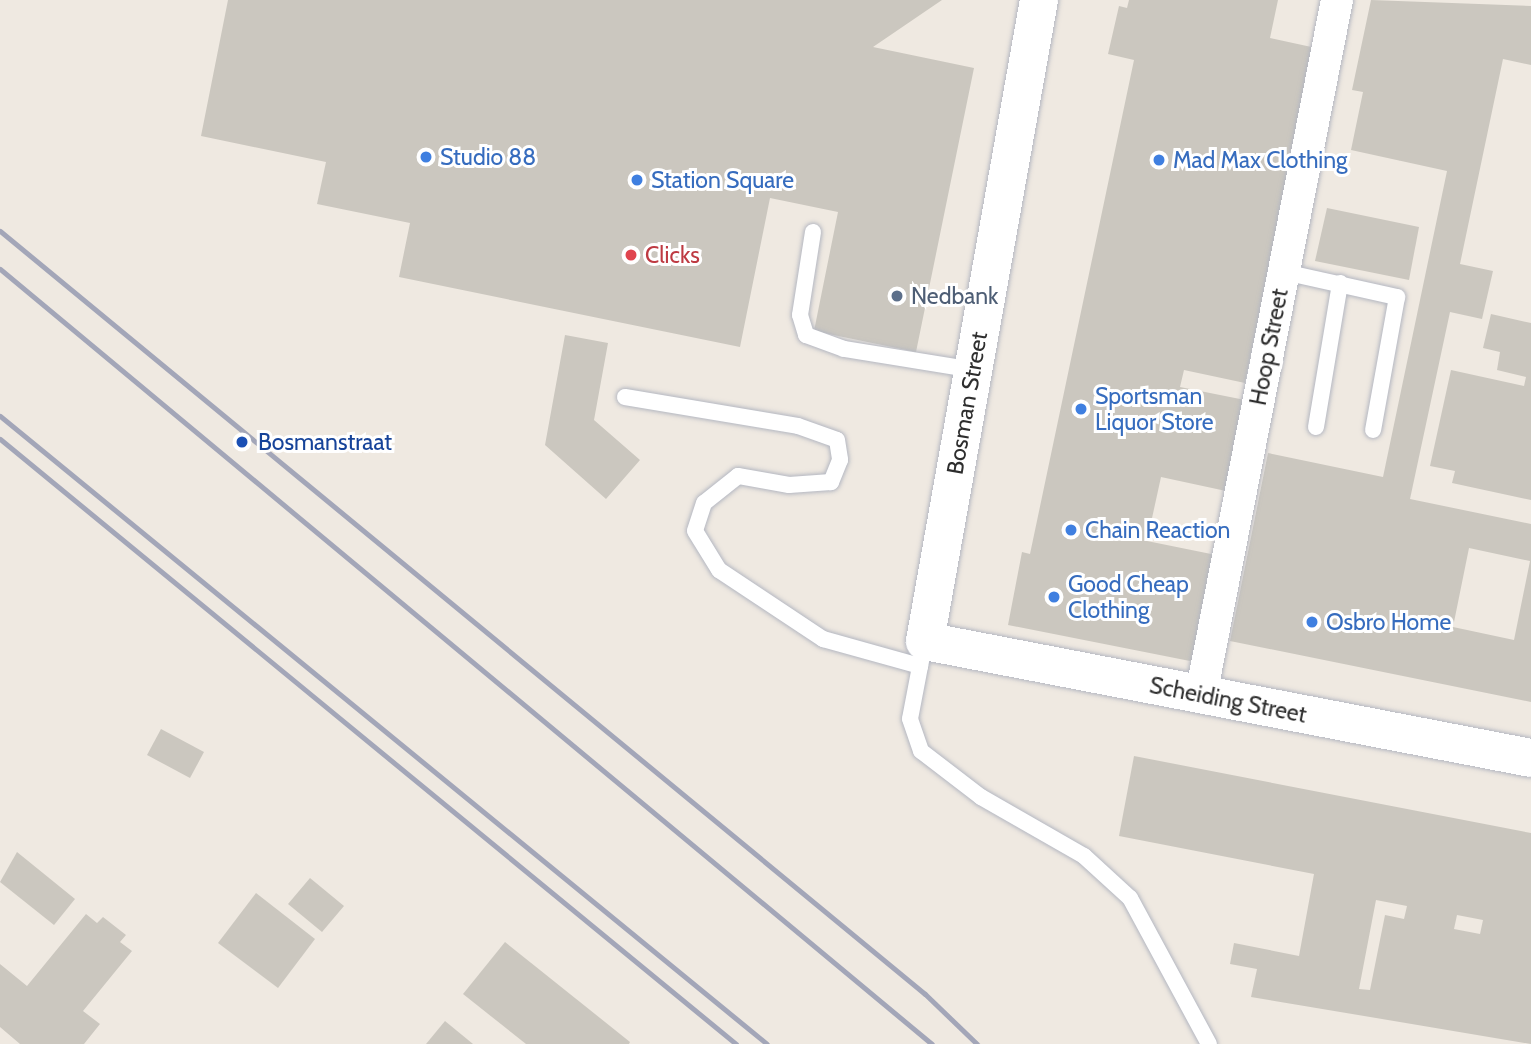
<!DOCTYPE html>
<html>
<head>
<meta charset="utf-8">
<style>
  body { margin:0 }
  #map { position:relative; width:1531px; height:1044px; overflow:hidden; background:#efe9e1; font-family:Cabin,sans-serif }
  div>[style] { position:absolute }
  .building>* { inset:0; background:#cbc7bf }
  .roads { filter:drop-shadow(0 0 2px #b4b7c1) drop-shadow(0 0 2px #b4b7c1) }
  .lane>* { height:16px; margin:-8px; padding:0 8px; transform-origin:8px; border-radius:8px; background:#fff }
  .street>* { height:32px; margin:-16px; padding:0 16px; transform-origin:16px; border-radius:16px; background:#fff }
  .secondary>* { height:38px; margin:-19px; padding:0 19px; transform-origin:19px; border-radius:19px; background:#fff }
  .rail>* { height:5px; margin:-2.5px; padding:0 2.5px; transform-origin:2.5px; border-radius:2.5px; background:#a3a6b8 }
  .dots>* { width:19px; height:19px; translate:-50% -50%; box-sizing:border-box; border:4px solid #fff; border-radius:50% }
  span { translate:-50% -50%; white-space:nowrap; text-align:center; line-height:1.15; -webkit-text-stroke:6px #fff; paint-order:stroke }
  .shop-label { font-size:23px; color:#366cbe }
  .left { translate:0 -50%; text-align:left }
  .health-label { font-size:23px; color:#be3a42 }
  .service-label { font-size:23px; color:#4e5e75 }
  .street-label { font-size:23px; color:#2e2e2e }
  .transit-label { font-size:23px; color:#164399 }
</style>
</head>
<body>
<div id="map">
  <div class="building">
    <div style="clip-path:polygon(228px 0,942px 0,873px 47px,974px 68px,916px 352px,814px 331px,838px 212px,770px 198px,740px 347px,399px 277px,410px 223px,317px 204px,326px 162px,201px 136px)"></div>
    <div style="clip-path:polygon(1129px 0,1278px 0,1270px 38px,1316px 48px,1245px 383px,1184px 370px,1180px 387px,1245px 400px,1226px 491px,1161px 477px,1147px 541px,1216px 555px,1195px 662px,1008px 625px,1022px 552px,1030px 554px,1134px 60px,1108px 54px,1119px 6px,1127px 8px)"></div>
    <div style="clip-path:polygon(evenodd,1371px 0,1531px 6px,1531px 65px,1503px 59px,1460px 264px,1493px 271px,1482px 319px,1450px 312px,1410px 499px,1531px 524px,1531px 702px,1230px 641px,1268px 453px,1383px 477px,1447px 171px,1351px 150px,1363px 92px,1352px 90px,1371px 0,1469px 548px,1530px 561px,1514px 640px,1453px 627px,1469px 548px)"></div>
    <div style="clip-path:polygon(1327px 208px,1419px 227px,1409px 280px,1315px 261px)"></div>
    <div style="clip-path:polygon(1491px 314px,1531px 323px,1531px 500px,1452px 483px,1455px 471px,1430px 466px,1451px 370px,1524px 386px,1526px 377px,1497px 370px,1500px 352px,1483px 348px)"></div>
    <div style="clip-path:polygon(565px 335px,608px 343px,594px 420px,640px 460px,606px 499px,545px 445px)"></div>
    <div style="clip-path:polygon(161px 729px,204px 752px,190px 778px,147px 755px)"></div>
    <div style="clip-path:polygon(evenodd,1134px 756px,1531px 833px,1531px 1044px,1251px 997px,1257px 969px,1230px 964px,1234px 943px,1299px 956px,1314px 874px,1119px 836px,1134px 756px,1376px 900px,1407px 906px,1404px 919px,1385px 915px,1370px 990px,1359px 989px,1376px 900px,1134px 756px,1457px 915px,1483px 920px,1480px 934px,1454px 929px,1457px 915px)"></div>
    <div style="clip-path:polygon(17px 852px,75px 899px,54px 925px,0 882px)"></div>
    <div style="clip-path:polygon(310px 878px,344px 906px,322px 932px,288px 904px)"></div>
    <div style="clip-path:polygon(256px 893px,315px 939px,278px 988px,218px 943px)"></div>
    <div style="clip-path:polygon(86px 914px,97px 923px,103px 917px,126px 935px,120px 942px,132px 951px,83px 1011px,100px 1024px,84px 1044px,20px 1044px,0 1027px,0 964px,27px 986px)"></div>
    <div style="clip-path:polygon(505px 942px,630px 1042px,629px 1044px,526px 1044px,463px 994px)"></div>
    <div style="clip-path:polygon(445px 1021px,473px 1044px,426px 1044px)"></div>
  </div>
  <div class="roads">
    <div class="lane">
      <div style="left:813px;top:232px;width:84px;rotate:98.9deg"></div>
      <div style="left:800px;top:315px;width:21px;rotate:73deg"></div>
      <div style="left:806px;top:335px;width:40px;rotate:20.2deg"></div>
      <div style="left:844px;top:349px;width:131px;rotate:9.2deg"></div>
      <div style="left:1284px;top:272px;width:116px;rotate:12.5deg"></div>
      <div style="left:1397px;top:297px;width:135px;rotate:100.2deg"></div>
      <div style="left:625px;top:397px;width:175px;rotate:9.5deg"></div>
      <div style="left:798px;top:426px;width:41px;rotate:19.7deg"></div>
      <div style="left:837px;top:440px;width:20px;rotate:81deg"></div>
      <div style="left:840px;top:460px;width:24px;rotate:112deg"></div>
      <div style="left:831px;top:482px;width:42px;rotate:175.9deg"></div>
      <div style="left:789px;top:485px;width:52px;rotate:-170deg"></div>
      <div style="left:738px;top:476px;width:43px;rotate:141.5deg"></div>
      <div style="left:704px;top:503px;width:29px;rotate:108deg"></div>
      <div style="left:695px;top:531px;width:46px;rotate:58.4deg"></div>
      <div style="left:719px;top:570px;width:125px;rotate:33.6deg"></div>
      <div style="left:823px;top:639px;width:101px;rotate:15.6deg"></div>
      <div style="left:1316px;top:427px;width:146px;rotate:-80.5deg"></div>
      <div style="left:922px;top:656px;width:64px;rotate:100.8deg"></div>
      <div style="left:910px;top:719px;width:34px;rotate:71deg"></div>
      <div style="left:921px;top:751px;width:76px;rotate:37.5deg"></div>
      <div style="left:981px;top:797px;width:119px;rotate:29.8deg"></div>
      <div style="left:1084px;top:856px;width:62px;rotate:42.4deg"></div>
      <div style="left:1130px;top:898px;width:166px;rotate:61.6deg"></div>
    </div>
    <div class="street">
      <div style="left:1201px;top:695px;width:708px;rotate:-78.93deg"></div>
    </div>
    <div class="secondary">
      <div style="left:1039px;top:0;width:651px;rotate:100.08deg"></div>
      <div style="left:925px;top:641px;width:617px;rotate:10.93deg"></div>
    </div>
  </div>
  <div class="rail">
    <div style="left:0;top:231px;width:1199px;rotate:39.52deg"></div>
    <div style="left:925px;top:994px;width:72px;rotate:43.9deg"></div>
    <div style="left:0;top:269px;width:1212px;rotate:39.75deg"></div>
    <div style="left:0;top:416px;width:991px;rotate:39.31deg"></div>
    <div style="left:0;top:439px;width:953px;rotate:39.42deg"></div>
  </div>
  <div class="dots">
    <div style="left:426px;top:157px;background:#3f7fe0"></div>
    <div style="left:1159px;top:160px;background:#3f7fe0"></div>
    <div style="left:637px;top:180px;background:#3f7fe0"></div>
    <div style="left:631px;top:255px;background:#e0444e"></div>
    <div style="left:897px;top:296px;background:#5c6f8a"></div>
    <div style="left:1081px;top:409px;background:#3f7fe0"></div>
    <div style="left:242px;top:442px;background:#1a4fb4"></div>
    <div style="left:1071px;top:530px;background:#3f7fe0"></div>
    <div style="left:1054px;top:597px;background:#3f7fe0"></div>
    <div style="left:1312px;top:622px;background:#3f7fe0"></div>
  </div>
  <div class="shop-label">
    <span class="left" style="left:440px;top:157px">Studio 88</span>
    <span class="left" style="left:1173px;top:160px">Mad Max Clothing</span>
    <span class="left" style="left:651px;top:180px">Station Square</span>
    <span class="left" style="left:1095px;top:409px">Sportsman<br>Liquor Store</span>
    <span class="left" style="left:1085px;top:530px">Chain Reaction</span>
    <span class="left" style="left:1068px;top:597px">Good Cheap<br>Clothing</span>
    <span class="left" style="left:1326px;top:622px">Osbro Home</span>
  </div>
  <div class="health-label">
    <span class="left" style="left:645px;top:255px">Clicks</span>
  </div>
  <div class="service-label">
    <span class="left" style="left:911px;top:296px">Nedbank</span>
  </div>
  <div class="street-label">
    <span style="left:1269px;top:347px;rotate:-79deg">Hoop Street</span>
    <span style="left:967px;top:403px;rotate:-80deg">Bosman Street</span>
    <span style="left:1228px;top:700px;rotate:11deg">Scheiding Street</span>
  </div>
  <div class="transit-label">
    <span class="left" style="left:258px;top:442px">Bosmanstraat</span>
  </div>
</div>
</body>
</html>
